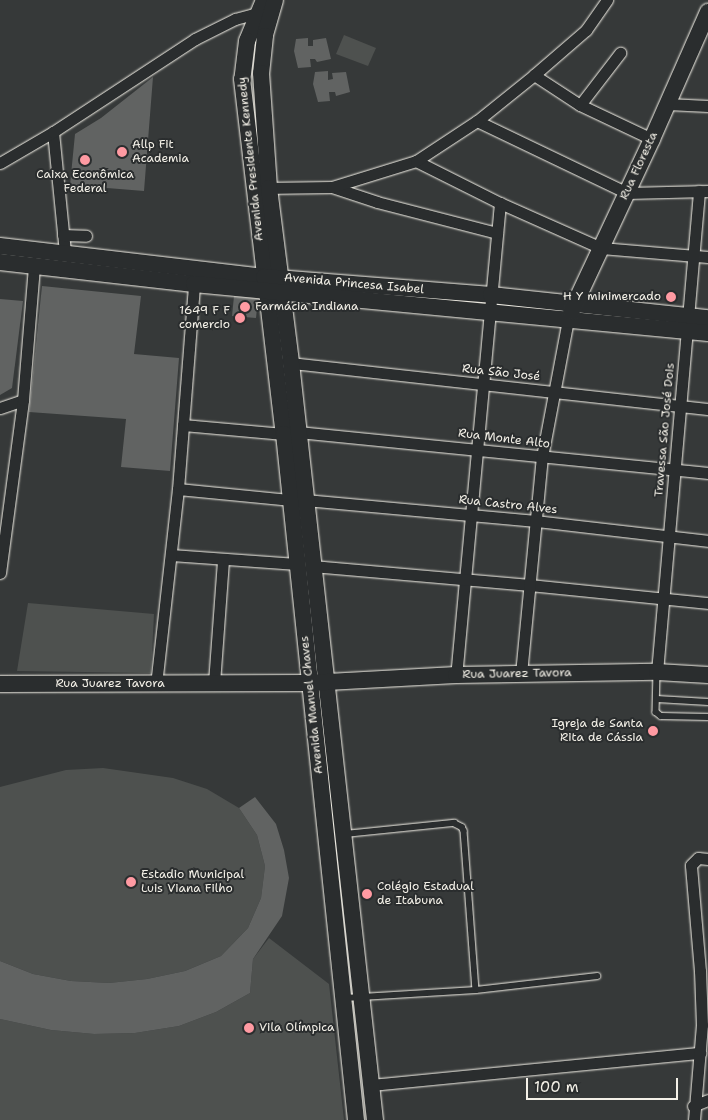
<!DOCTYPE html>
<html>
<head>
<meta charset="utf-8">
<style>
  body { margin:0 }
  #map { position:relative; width:708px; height:1120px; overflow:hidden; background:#363939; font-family:"Shantell Sans",sans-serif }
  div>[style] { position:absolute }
  .green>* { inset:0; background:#4e514f }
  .building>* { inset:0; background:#616362 }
  .roads { filter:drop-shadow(0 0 1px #f4f1e8) drop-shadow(0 0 1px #f4f1e8) }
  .lane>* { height:5.5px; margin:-2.75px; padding:0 2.75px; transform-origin:2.75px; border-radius:2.75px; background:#2a2d2e }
  .street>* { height:11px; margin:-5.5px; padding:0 5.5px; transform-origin:5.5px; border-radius:5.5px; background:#2a2d2e }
  .secondary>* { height:16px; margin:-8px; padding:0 8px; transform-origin:8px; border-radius:8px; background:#2a2d2e }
  .dots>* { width:14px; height:14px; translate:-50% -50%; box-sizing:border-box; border:2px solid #2a2d2e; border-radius:50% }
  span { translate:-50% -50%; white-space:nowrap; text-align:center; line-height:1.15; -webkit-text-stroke:4px #2a2d2e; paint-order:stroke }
  .poi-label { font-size:12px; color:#f4f1e8 }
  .left { translate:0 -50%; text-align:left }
  .right { translate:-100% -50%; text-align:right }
  .street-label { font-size:12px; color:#f4f1e8 }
  .scale { position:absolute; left:526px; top:1078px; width:152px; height:22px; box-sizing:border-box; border:2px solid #f4f1e8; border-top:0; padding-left:6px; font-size:15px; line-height:18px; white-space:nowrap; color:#f4f1e8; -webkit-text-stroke:4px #2a2d2e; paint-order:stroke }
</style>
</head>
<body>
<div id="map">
  <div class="green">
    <div style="clip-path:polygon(344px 35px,376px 48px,368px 66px,336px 54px)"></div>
    <div style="clip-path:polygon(28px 603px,154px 614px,151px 673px,17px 671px)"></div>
    <div style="clip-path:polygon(103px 768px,173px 778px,207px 789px,239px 808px,257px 835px,265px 866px,261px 898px,248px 928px,221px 956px,185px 971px,147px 979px,109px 983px,71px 981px,33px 974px,0 961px,0 787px,66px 770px)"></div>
    <div style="clip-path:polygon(269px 938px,329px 984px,344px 1120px,0 1120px,0 1019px,51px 1030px,94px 1034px,135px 1033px,179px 1026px,216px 1012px,250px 993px,253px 959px)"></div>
  </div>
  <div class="building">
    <div style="clip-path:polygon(308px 38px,308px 46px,313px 46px,313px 40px,326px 38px,331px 59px,317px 62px,315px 59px,310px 59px,311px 67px,298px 68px,294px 51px,296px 39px)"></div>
    <div style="clip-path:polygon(328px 71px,328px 80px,333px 79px,332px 73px,346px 72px,350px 92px,336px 96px,335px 92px,329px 92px,330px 101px,318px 102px,313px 84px,315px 72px)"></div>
    <div style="clip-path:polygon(153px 77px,144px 191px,70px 185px,75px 134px,101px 118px)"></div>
    <div style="clip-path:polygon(42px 286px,141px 296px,134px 354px,179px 358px,170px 471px,121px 467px,126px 419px,29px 412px)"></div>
    <div style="clip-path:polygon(234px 296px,258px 298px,256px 318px,232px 316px)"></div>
    <div style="clip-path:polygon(0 299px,23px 301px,12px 388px,0 395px)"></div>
    <div style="clip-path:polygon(255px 797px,276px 824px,284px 850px,289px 878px,282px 916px,253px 959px,250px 993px,216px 1012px,179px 1026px,135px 1033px,94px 1034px,51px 1030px,0 1019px,0 961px,33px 974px,71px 981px,109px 983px,147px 979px,185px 971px,221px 956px,248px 928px,261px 898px,265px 866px,257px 835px,239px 808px)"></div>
  </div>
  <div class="roads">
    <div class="lane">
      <div style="left:657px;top:672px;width:40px;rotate:91.4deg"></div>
      <div style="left:656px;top:712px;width:6px;rotate:39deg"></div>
      <div style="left:661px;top:716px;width:47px;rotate:1.2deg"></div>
      <div style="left:657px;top:699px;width:51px;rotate:3.4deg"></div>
      <div style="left:345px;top:834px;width:110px;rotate:-5.8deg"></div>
      <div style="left:454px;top:823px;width:9px;rotate:27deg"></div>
      <div style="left:462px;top:827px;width:4px;rotate:63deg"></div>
      <div style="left:464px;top:831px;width:159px;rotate:85.7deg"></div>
      <div style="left:345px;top:998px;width:131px;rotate:-3.5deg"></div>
      <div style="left:476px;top:990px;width:122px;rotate:-6.6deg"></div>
    </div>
    <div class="street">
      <div style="left:534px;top:75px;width:55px;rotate:33.1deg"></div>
      <div style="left:580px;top:105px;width:80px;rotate:25.3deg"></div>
      <div style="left:667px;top:104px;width:41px;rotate:2.8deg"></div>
      <div style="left:580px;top:105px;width:66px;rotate:-52.4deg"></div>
      <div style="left:477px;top:121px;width:166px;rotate:25.6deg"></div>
      <div style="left:627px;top:193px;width:81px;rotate:-1.4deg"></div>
      <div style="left:53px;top:132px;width:122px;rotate:84.3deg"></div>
      <div style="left:416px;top:161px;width:94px;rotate:26.6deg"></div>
      <div style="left:500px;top:203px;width:474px;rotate:95.3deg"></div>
      <div style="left:0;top:163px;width:61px;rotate:-30.3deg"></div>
      <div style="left:53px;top:132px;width:170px;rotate:-33.2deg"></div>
      <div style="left:195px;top:39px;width:45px;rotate:-26.6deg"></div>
      <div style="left:235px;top:19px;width:28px;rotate:-15deg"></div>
      <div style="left:332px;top:187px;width:47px;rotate:18.4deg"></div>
      <div style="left:377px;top:202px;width:124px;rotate:14.5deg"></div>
      <div style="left:263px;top:188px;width:69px;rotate:-0.8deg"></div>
      <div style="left:332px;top:187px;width:88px;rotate:-17.2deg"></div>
      <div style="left:416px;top:161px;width:73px;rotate:-33.3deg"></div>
      <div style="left:477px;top:121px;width:73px;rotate:-38.9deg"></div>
      <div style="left:534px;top:75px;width:69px;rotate:-40.9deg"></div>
      <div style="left:586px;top:30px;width:37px;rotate:-55deg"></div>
      <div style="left:500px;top:203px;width:111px;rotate:24deg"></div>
      <div style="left:601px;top:248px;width:107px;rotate:4.8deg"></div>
      <div style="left:63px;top:235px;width:23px;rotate:2deg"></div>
      <div style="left:291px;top:363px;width:420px;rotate:6.3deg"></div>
      <div style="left:0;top:408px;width:24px;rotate:-19deg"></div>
      <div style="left:183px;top:425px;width:101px;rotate:5.1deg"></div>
      <div style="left:298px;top:432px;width:412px;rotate:5.7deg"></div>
      <div style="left:178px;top:489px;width:114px;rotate:5.6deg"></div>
      <div style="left:305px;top:500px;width:232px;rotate:5.2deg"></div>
      <div style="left:536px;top:521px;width:173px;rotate:6.6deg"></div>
      <div style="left:171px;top:555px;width:126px;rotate:4.1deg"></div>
      <div style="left:312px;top:566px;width:219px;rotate:5deg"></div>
      <div style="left:530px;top:585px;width:179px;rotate:5.8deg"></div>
      <div style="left:0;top:573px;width:175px;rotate:-82.4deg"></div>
      <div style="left:23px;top:400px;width:135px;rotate:-85.3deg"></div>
      <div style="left:657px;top:672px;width:483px;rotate:-85deg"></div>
      <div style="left:521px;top:674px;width:218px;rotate:-84.5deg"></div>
      <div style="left:542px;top:457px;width:140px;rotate:-79.3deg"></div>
      <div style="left:214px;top:683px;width:124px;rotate:-85.8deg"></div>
      <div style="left:156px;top:685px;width:197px;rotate:-83.6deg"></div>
      <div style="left:178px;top:489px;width:206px;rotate:-85.5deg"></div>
      <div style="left:371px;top:1085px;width:331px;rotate:-5.6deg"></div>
      <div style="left:693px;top:1106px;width:16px;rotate:-22deg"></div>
      <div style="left:694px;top:1120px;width:95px;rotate:-85.2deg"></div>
      <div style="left:702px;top:1025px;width:54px;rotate:-92.1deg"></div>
      <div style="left:700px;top:971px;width:106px;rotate:-94.9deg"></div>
      <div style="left:691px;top:865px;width:10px;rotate:-45deg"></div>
      <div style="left:698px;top:858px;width:10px;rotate:6deg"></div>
    </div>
    <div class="secondary">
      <div style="left:264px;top:0;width:44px;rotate:112.5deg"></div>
      <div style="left:247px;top:41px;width:38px;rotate:97deg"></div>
      <div style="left:242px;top:79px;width:357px;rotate:83.3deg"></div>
      <div style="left:284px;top:434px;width:690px;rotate:84.01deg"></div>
      <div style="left:275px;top:0;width:37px;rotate:106deg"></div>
      <div style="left:265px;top:36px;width:37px;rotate:96deg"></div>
      <div style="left:261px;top:73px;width:115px;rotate:86deg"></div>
      <div style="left:269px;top:188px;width:176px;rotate:82.8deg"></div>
      <div style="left:291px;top:363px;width:762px;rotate:83.67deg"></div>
      <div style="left:0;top:246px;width:266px;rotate:6.7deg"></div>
      <div style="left:264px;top:277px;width:228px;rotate:4.5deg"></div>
      <div style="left:491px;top:295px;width:218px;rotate:6.1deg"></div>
      <div style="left:0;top:262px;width:195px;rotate:6.5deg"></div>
      <div style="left:194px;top:284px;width:516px;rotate:5.45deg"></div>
      <div style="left:571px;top:312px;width:191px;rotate:-64.9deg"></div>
      <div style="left:652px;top:139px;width:139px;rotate:-66.2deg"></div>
      <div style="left:0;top:684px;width:309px;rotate:-0.2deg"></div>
      <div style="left:309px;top:683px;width:147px;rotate:-3.1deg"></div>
      <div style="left:456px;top:675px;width:201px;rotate:-0.9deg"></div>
      <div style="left:657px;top:672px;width:51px;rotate:3.4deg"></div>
    </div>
  </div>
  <div class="dots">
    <div style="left:122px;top:152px;background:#ff9aa2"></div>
    <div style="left:85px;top:160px;background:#ff9aa2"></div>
    <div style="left:671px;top:297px;background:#ff9aa2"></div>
    <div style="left:245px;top:307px;background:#ff9aa2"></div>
    <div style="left:240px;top:318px;background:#ff9aa2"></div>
    <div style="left:653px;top:731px;background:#ff9aa2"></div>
    <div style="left:131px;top:882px;background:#ff9aa2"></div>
    <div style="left:367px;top:894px;background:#ff9aa2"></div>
    <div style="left:249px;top:1028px;background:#ff9aa2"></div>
  </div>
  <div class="poi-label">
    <span class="left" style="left:132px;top:152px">Allp Fit<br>Academia</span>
    <span style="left:85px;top:182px">Caixa Econômica<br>Federal</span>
    <span class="right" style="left:661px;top:297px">H Y minimercado</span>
    <span class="left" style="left:255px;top:307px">Farmácia Indiana</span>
    <span class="right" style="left:230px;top:318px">1649 F F<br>comercio</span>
    <span class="right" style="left:643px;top:731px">Igreja de Santa<br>Rita de Cássia</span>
    <span class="left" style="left:141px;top:882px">Estadio Municipal<br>Luis Viana Filho</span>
    <span class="left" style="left:377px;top:894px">Colégio Estadual<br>de Itabuna</span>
    <span class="left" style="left:259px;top:1028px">Vila Olímpica</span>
  </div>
  <div class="street-label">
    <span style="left:251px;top:159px;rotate:-96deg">Avenida Presidente Kennedy</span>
    <span style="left:639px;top:166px;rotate:-65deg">Rua Floresta</span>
    <span style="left:354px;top:284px;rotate:5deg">Avenida Princesa Isabel</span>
    <span style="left:501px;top:373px;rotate:6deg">Rua São José</span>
    <span style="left:665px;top:430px;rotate:-85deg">Travessa São José Dois</span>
    <span style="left:504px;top:439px;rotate:7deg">Rua Monte Alto</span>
    <span style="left:508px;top:505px;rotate:6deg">Rua Castro Alves</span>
    <span style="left:517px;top:674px;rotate:-1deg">Rua Juarez Tavora</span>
    <span style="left:110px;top:684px">Rua Juarez Tavora</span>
    <span style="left:312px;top:705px;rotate:-96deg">Avenida Manuel Chaves</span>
  </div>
  <div class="scale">100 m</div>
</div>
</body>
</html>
